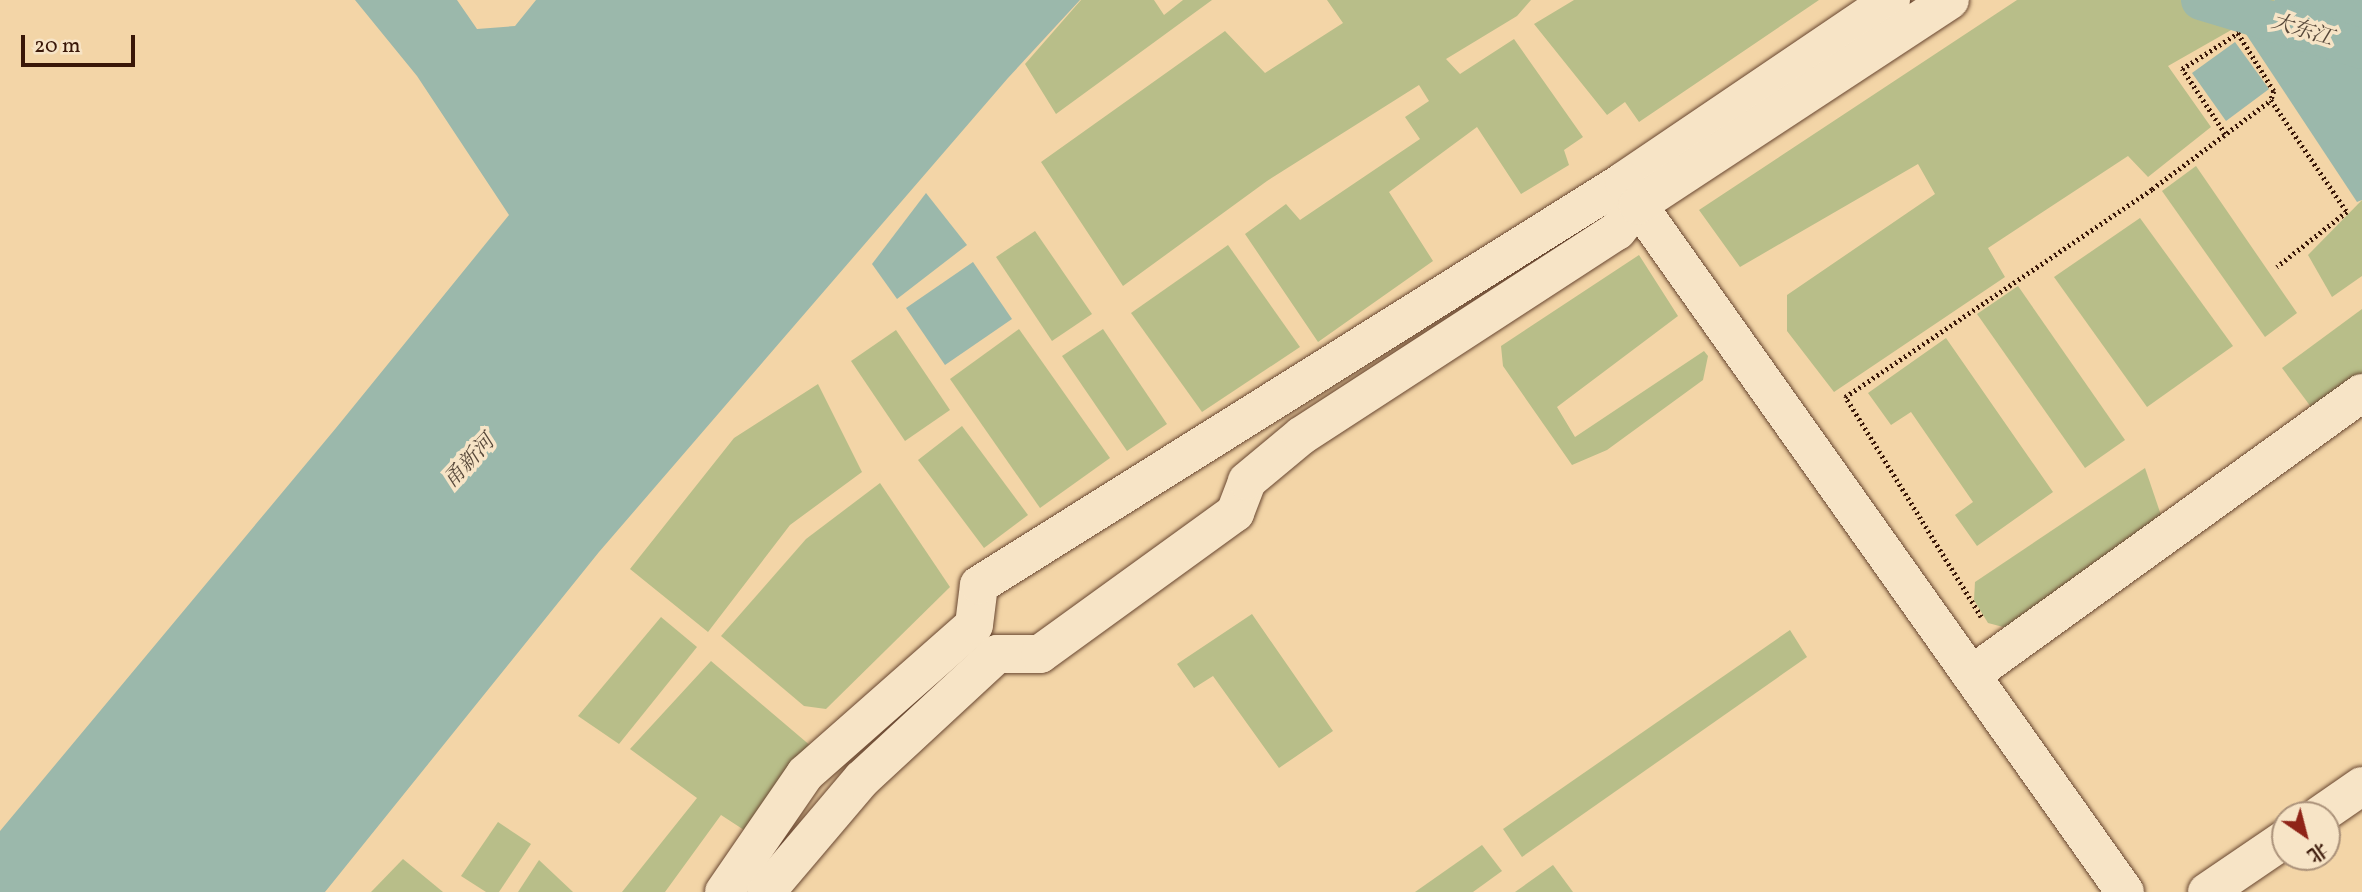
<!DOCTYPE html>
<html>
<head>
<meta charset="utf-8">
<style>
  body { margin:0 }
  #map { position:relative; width:2362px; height:892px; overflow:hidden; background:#f3d5a7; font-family:Vollkorn,"Noto Serif SC",serif }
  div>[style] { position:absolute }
  .green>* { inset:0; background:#b8be89 }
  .water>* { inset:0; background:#9bb8ab }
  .canal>* { height:40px; margin:-20px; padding:0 20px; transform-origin:20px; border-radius:20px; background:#9bb8ab }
  .path>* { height:4.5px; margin-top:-2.25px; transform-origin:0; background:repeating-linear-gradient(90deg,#391708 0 2px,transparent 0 5.5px) }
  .roads { filter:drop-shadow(0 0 2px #684630) drop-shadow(0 0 2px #684630) }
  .street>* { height:38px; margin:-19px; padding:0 19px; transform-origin:19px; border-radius:19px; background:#f7e4c6 }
  .secondary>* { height:38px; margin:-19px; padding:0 19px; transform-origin:19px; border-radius:19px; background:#f7e4c6 }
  span { translate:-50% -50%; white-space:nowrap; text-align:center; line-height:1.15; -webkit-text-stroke:7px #f7e4c6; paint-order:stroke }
  .water-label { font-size:21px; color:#564739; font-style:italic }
  .north { position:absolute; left:2271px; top:801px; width:70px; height:70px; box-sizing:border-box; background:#f7e4c6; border:2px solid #ab927a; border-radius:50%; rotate:145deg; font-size:19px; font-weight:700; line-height:28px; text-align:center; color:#391708 }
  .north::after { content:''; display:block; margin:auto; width:24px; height:32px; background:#8f2418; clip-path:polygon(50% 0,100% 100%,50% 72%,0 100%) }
  .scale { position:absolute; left:21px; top:35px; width:114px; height:32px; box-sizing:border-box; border:4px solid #391708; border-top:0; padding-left:9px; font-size:21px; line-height:24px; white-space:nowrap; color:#391708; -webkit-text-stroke:5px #f7e4c6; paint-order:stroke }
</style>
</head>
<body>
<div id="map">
  <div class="green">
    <div style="clip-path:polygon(1081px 0,1154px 0,1164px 15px,1183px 0,1212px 0,1056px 114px,1025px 64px)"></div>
    <div style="clip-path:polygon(1327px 0,1531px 0,1517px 16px,1446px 59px,1460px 74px,1514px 39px,1583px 137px,1564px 150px,1569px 165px,1521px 194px,1477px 127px,1389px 192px,1433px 261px,1318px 342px,1245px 234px,1286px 204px,1300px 220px,1420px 139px,1405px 117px,1429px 101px,1419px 85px,1267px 181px,1123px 286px,1041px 162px,1225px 31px,1265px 73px,1343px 23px)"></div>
    <div style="clip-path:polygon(1574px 0,1819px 0,1639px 122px,1625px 102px,1607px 115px,1534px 24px)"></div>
    <div style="clip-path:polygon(2017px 0,2275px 0,2240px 25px,2168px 66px,2211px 127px,2148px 177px,2128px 156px,1988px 248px,2005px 277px,1834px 392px,1787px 331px,1787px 295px,1935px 194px,1918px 164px,1740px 267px,1699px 210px)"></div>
    <div style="clip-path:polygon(2196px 166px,2297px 313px,2265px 337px,2162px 191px)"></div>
    <div style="clip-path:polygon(2362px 200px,2362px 276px,2332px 297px,2308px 255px)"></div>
    <div style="clip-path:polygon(2140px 218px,2233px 346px,2147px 407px,2054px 277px)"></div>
    <div style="clip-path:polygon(1035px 231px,1092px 314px,1052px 341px,996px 257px)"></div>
    <div style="clip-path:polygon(1228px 245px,1300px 347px,1202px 412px,1131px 313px)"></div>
    <div style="clip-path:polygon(1639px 255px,1678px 316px,1557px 407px,1575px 437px,1704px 351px,1708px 356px,1703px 380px,1607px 450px,1572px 465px,1503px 366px,1501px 346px)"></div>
    <div style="clip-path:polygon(2018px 286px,2125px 440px,2085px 468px,1977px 314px)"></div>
    <div style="clip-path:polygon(2362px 309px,2362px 377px,2314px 411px,2282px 368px)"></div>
    <div style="clip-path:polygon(1019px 329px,1110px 458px,1040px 508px,950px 379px)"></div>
    <div style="clip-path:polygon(1103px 329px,1167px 424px,1127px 451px,1062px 356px)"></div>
    <div style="clip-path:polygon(896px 330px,950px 410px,905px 441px,851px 361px)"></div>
    <div style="clip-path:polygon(1946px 338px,2053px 492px,1977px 546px,1955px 515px,1973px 502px,1911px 412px,1891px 425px,1868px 393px)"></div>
    <div style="clip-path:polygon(818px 384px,862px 472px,790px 525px,708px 632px,630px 569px,734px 438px)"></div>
    <div style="clip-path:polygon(962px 426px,1028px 515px,984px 548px,918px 460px)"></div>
    <div style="clip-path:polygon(2145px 468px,2162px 518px,2007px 628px,1988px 623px,1974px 600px,1975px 582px)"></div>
    <div style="clip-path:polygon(880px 483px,950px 587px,826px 709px,804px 706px,721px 636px,806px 539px)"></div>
    <div style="clip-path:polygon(1252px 614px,1333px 731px,1279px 768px,1213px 676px,1194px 688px,1177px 664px)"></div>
    <div style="clip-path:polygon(661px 617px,697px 647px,619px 744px,578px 716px)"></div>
    <div style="clip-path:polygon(1790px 630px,1807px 657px,1522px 857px,1503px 829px)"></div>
    <div style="clip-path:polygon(711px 661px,812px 747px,744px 830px,721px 815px,665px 892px,622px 892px,697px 798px,630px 749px)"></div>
    <div style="clip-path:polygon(498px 822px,531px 844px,499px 892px,486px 892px,461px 876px)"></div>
    <div style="clip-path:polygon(1482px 845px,1502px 871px,1473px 892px,1415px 892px)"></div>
    <div style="clip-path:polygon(403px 859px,443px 892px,371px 892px)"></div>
    <div style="clip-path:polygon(539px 860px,573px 892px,518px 892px)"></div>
    <div style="clip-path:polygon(1553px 865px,1573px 892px,1515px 892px)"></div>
  </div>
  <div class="water">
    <div style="clip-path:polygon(355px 0,457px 0,477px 29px,515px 26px,536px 0,1080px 0,1008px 78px,599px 552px,325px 892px,0 892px,0 831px,336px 428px,509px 215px,417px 76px)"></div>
    <div style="clip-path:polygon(2275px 0,2362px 0,2362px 200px,2357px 202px,2240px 25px)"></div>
    <div style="clip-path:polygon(2235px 42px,2269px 89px,2226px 121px,2192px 73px)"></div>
    <div style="clip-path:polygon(926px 193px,967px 245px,897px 299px,872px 264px)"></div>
    <div style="clip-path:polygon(973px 262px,1012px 319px,945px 365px,906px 308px)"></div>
  </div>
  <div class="canal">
    <div style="left:2201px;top:0;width:168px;rotate:16.9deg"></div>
  </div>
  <div class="path">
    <div style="left:2225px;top:134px;width:78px;rotate:-123.5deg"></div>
    <div style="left:2182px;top:69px;width:67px;rotate:-32.7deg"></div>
    <div style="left:2238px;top:33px;width:68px;rotate:58.2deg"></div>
    <div style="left:2274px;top:91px;width:9px;rotate:108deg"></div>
    <div style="left:1981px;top:617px;width:259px;rotate:-121.7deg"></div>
    <div style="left:1845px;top:397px;width:371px;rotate:-34.1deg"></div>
    <div style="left:2152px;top:189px;width:149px;rotate:-36.8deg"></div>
    <div style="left:2271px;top:100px;width:135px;rotate:55.8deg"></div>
    <div style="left:2347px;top:212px;width:89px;rotate:141.8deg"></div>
  </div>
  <div class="roads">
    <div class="street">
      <div style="left:1971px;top:675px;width:482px;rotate:-35.8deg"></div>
      <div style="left:2320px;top:815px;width:51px;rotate:-34.6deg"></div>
      <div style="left:724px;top:892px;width:143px;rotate:-55.5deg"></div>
      <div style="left:805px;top:774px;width:225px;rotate:-41.4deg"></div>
      <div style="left:974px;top:625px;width:40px;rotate:-82.9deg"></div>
      <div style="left:979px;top:585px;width:761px;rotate:-32.06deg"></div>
      <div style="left:766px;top:892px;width:148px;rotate:-49.7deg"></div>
      <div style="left:862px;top:779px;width:184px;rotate:-42.8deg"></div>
      <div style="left:997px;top:654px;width:43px"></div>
      <div style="left:1040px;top:654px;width:241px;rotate:-35.9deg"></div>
      <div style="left:1235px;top:513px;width:34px;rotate:-69deg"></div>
      <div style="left:1247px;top:481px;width:70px;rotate:-39.8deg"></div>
      <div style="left:1301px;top:436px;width:377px;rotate:-33deg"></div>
      <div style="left:1617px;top:231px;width:33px;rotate:-51deg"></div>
      <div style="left:2207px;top:892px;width:94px;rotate:-34.2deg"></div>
    </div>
    <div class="secondary">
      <div style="left:1891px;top:0;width:323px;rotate:145.9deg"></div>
      <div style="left:1624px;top:181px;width:28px;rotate:60deg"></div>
      <div style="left:1638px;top:205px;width:842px;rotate:54.67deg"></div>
      <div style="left:1638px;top:205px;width:373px;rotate:-33.3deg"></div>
    </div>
  </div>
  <div class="water-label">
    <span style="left:2302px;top:31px;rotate:17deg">大东江</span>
    <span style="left:470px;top:462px;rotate:-47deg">甬新河</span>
  </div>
  <div class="north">北</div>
  <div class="scale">20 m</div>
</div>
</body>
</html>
